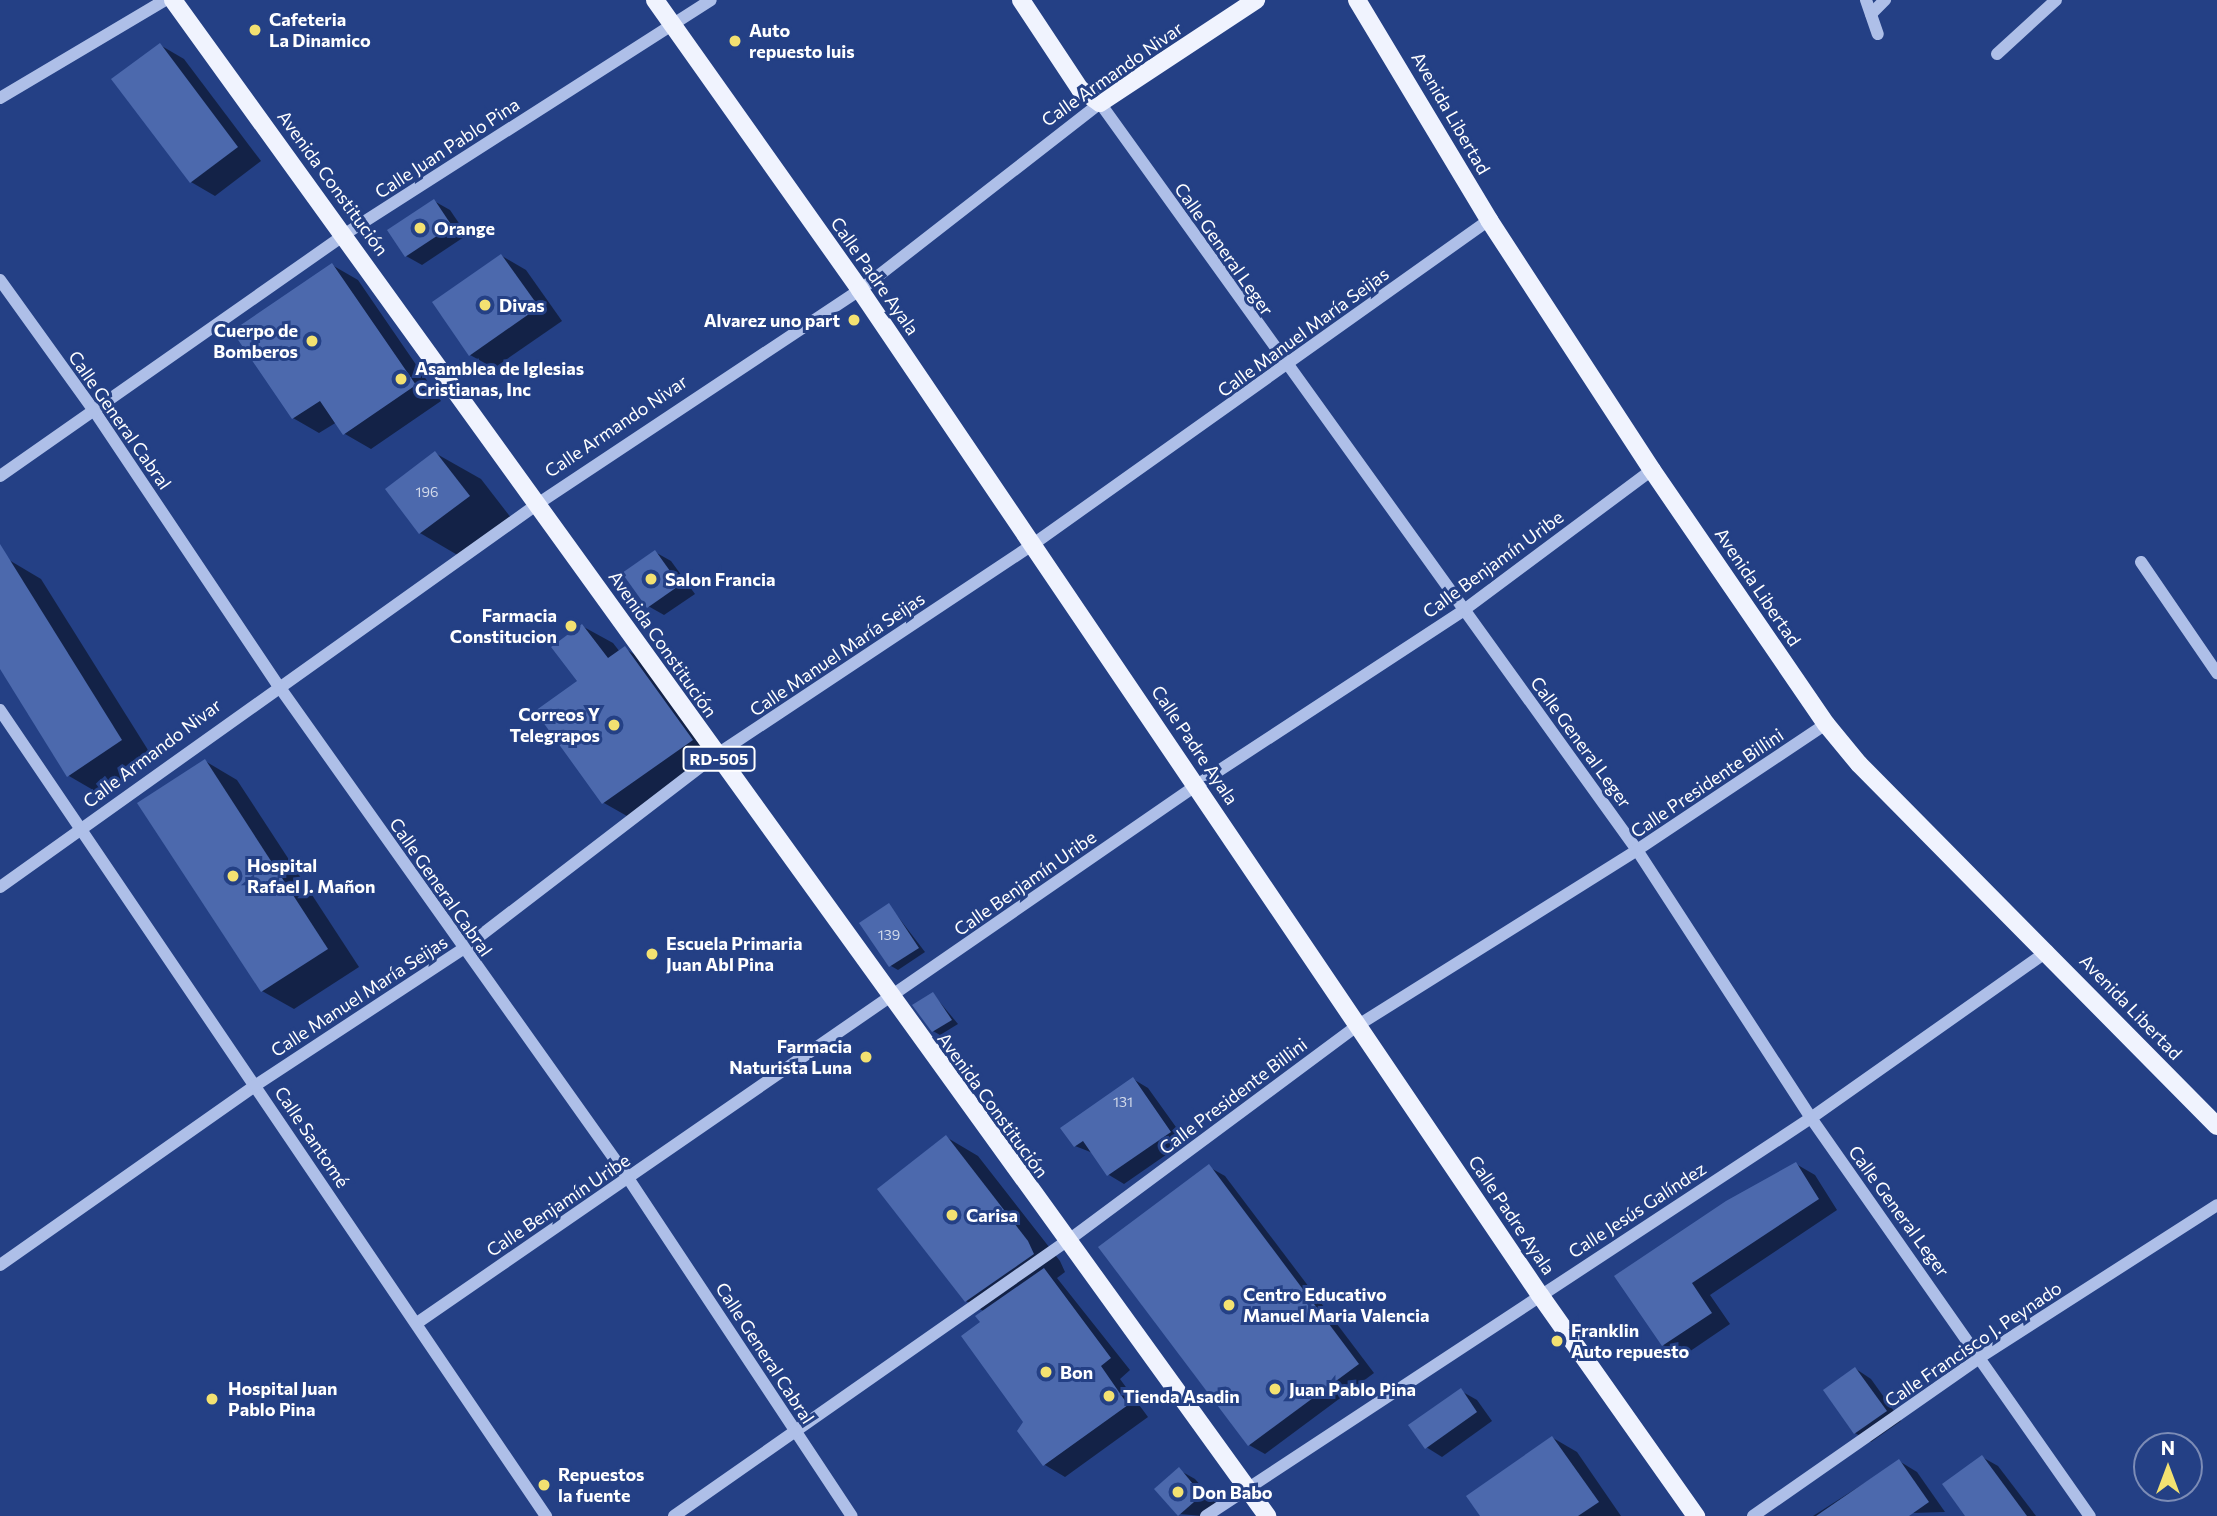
<!DOCTYPE html>
<html>
<head>
<meta charset="utf-8">
<style>
  body { margin:0 }
  #map { position:relative; width:2217px; height:1516px; overflow:hidden; background:#244085; font-family:Commissioner,sans-serif }
  div>[style] { position:absolute }
  .shadow>* { inset:0; background:#0007 }
  .building>* { inset:0; background:#4c69ad }
  .minor>* { height:12px; margin:-6px; padding:0 6px; transform-origin:6px; border-radius:6px; background:#aebfe8 }
  .major>* { height:18px; margin:-9px; padding:0 9px; transform-origin:9px; border-radius:9px; background:#f0f3fe }
  .dots>* { width:19px; height:19px; translate:-50% -50%; box-sizing:border-box; border:4px solid #244085; border-radius:50% }
  span { translate:-50% -50%; white-space:nowrap; text-align:center; line-height:1.15; -webkit-text-stroke:6px #244085; paint-order:stroke }
  .number-label { font-size:14px; color:#d2daea }
  .number-label span { -webkit-text-stroke-width:0 }
  .shield-label span { padding:2px 5px; background:#244085; border:2px solid; border-radius:5px; -webkit-text-stroke-width:0 }
  .shield-label { font-size:16px; color:#fff; font-weight:700 }
  .poi-label { font-size:18px; color:#fff; font-weight:700 }
  .left { translate:0 -50%; text-align:left }
  .right { translate:-100% -50%; text-align:right }
  .street-label { font-size:18px; color:#fff }
  .north { position:absolute; left:2133px; top:1432px; width:70px; height:70px; box-sizing:border-box; background:#244085; border:2px solid #7c8cb6; border-radius:50%; rotate:0deg; font-size:19px; font-weight:700; line-height:28px; text-align:center; color:#fff }
  .north::after { content:''; display:block; margin:auto; width:24px; height:32px; background:#f3e171; clip-path:polygon(50% 0,100% 100%,50% 72%,0 100%) }
</style>
</head>
<body>
<div id="map">
  <div class="shadow">
    <div style="clip-path:polygon(160px 45px,184px 59px,261px 161px,215px 196px,191px 182px)"></div>
    <div style="clip-path:polygon(434px 201px,450px 210px,467px 235px,422px 265px,406px 256px)"></div>
    <div style="clip-path:polygon(502px 256px,526px 270px,562px 321px,494px 368px,470px 355px)"></div>
    <div style="clip-path:polygon(332px 265px,358px 280px,441px 401px,371px 449px,345px 434px,337px 422px,319px 433px,293px 418px)"></div>
    <div style="clip-path:polygon(435px 453px,481px 479px,515px 523px,466px 560px,420px 533px,387px 489px)"></div>
    <div style="clip-path:polygon(655px 552px,671px 561px,695px 594px,664px 615px,648px 606px)"></div>
    <div style="clip-path:polygon(9px 560px,41px 579px,153px 758px,100px 794px,69px 776px,0 666px,0 566px)"></div>
    <div style="clip-path:polygon(582px 626px,613px 643px,620px 652px,625px 649px,655px 666px,722px 758px,634px 820px,604px 803px,537px 711px,579px 681px)"></div>
    <div style="clip-path:polygon(205px 761px,237px 780px,359px 967px,294px 1009px,262px 991px)"></div>
    <div style="clip-path:polygon(889px 905px,925px 952px,898px 970px,891px 966px)"></div>
    <div style="clip-path:polygon(933px 994px,958px 1024px,940px 1035px,933px 1031px)"></div>
    <div style="clip-path:polygon(1133px 1079px,1148px 1088px,1186px 1141px,1124px 1184px,1109px 1175px,1093px 1153px,1075px 1146px)"></div>
    <div style="clip-path:polygon(946px 1137px,978px 1156px,1060px 1261px,1065px 1272px,1057px 1278px,1130px 1370px,1120px 1379px,1148px 1417px,1065px 1477px,1045px 1465px,1020px 1431px,1025px 1421px,982px 1322px,985px 1312px,966px 1301px)"></div>
    <div style="clip-path:polygon(1796px 1164px,1815px 1175px,1837px 1210px,1710px 1295px,1730px 1324px,1683px 1356px,1663px 1345px,1617px 1277px)"></div>
    <div style="clip-path:polygon(1209px 1167px,1225px 1176px,1374px 1373px,1265px 1454px,1249px 1445px,1100px 1248px)"></div>
    <div style="clip-path:polygon(1856px 1369px,1871px 1379px,1901px 1421px,1871px 1442px,1855px 1433px)"></div>
    <div style="clip-path:polygon(1461px 1391px,1477px 1400px,1492px 1421px,1442px 1457px,1426px 1447px)"></div>
    <div style="clip-path:polygon(1553px 1438px,1577px 1452px,1621px 1516px,1482px 1516px)"></div>
    <div style="clip-path:polygon(1982px 1457px,1998px 1466px,2036px 1516px,1966px 1516px)"></div>
    <div style="clip-path:polygon(1899px 1461px,1917px 1472px,1945px 1512px,1813px 1516px)"></div>
    <div style="clip-path:polygon(1179px 1470px,1195px 1479px,1217px 1504px,1203px 1516px,1179px 1514px)"></div>
  </div>
  <div class="building">
    <div style="clip-path:polygon(160px 43px,238px 147px,190px 183px,111px 79px)"></div>
    <div style="clip-path:polygon(434px 199px,452px 226px,405px 257px,387px 230px)"></div>
    <div style="clip-path:polygon(501px 254px,539px 307px,469px 356px,432px 302px)"></div>
    <div style="clip-path:polygon(332px 263px,416px 385px,343px 435px,320px 401px,292px 419px,232px 331px)"></div>
    <div style="clip-path:polygon(435px 451px,470px 496px,419px 534px,385px 489px)"></div>
    <div style="clip-path:polygon(0 544px,122px 740px,67px 777px,0 669px)"></div>
    <div style="clip-path:polygon(655px 550px,680px 585px,647px 608px,622px 573px)"></div>
    <div style="clip-path:polygon(582px 624px,608px 658px,625px 646px,693px 740px,602px 804px,535px 711px,577px 681px,551px 647px)"></div>
    <div style="clip-path:polygon(205px 759px,328px 949px,261px 992px,137px 803px)"></div>
    <div style="clip-path:polygon(889px 903px,919px 948px,889px 967px,859px 923px)"></div>
    <div style="clip-path:polygon(933px 992px,952px 1020px,932px 1032px,912px 1005px)"></div>
    <div style="clip-path:polygon(1133px 1077px,1171px 1132px,1107px 1176px,1083px 1141px,1074px 1147px,1060px 1128px)"></div>
    <div style="clip-path:polygon(946px 1135px,1028px 1241px,1034px 1254px,965px 1302px,877px 1189px)"></div>
    <div style="clip-path:polygon(1796px 1162px,1819px 1199px,1692px 1283px,1712px 1313px,1662px 1346px,1614px 1276px,1726px 1201px)"></div>
    <div style="clip-path:polygon(1209px 1164px,1359px 1364px,1248px 1446px,1098px 1247px)"></div>
    <div style="clip-path:polygon(1044px 1268px,1111px 1358px,1101px 1366px,1128px 1405px,1043px 1466px,1017px 1431px,1023px 1422px,961px 1336px,980px 1322px,975px 1316px)"></div>
    <div style="clip-path:polygon(1855px 1367px,1887px 1411px,1854px 1434px,1823px 1390px)"></div>
    <div style="clip-path:polygon(1461px 1388px,1477px 1412px,1425px 1449px,1408px 1425px)"></div>
    <div style="clip-path:polygon(1552px 1436px,1599px 1502px,1578px 1516px,1480px 1516px,1466px 1496px)"></div>
    <div style="clip-path:polygon(1982px 1455px,2027px 1516px,1965px 1516px,1942px 1484px)"></div>
    <div style="clip-path:polygon(1899px 1459px,1929px 1502px,1909px 1516px,1816px 1516px)"></div>
    <div style="clip-path:polygon(1179px 1467px,1202px 1495px,1178px 1516px,1154px 1489px)"></div>
  </div>
  <div class="minor">
    <div style="left:1866px;top:0;width:36px;rotate:71deg"></div>
    <div style="left:1871px;top:14px;width:20px;rotate:-45deg"></div>
    <div style="left:1997px;top:54px;width:80px;rotate:-42.5deg"></div>
    <div style="left:0;top:98px;width:192px;rotate:-30.7deg"></div>
    <div style="left:0;top:280px;width:163px;rotate:54.3deg"></div>
    <div style="left:95px;top:412px;width:329px;rotate:56.2deg"></div>
    <div style="left:278px;top:685px;width:605px;rotate:54.63deg"></div>
    <div style="left:628px;top:1178px;width:405px;rotate:56.5deg"></div>
    <div style="left:0;top:476px;width:421px;rotate:-35deg"></div>
    <div style="left:345px;top:234px;width:434px;rotate:-32.6deg"></div>
    <div style="left:2141px;top:562px;width:135px;rotate:55.6deg"></div>
    <div style="left:0;top:710px;width:974px;rotate:55.89deg"></div>
    <div style="left:0;top:887px;width:662px;rotate:-35.47deg"></div>
    <div style="left:539px;top:503px;width:385px;rotate:-33.6deg"></div>
    <div style="left:860px;top:290px;width:304px;rotate:-37.9deg"></div>
    <div style="left:1100px;top:103px;width:920px;rotate:54.29deg"></div>
    <div style="left:1637px;top:850px;width:320px;rotate:57deg"></div>
    <div style="left:1811px;top:1118px;width:486px;rotate:55deg"></div>
    <div style="left:0;top:1265px;width:313px;rotate:-35.1deg"></div>
    <div style="left:256px;top:1085px;width:248px;rotate:-33.3deg"></div>
    <div style="left:463px;top:949px;width:319px;rotate:-37.5deg"></div>
    <div style="left:716px;top:755px;width:379px;rotate:-33.6deg"></div>
    <div style="left:1032px;top:545px;width:561px;rotate:-35.42deg"></div>
    <div style="left:417px;top:1323px;width:948px;rotate:-34.6deg"></div>
    <div style="left:1197px;top:785px;width:319px;rotate:-33.2deg"></div>
    <div style="left:1464px;top:610px;width:234px;rotate:-36.7deg"></div>
    <div style="left:674px;top:1516px;width:478px;rotate:-35deg"></div>
    <div style="left:1066px;top:1242px;width:366px;rotate:-36.6deg"></div>
    <div style="left:1360px;top:1024px;width:327px;rotate:-32.1deg"></div>
    <div style="left:1637px;top:850px;width:227px;rotate:-33.7deg"></div>
    <div style="left:1206px;top:1516px;width:724px;rotate:-33.34deg"></div>
    <div style="left:1811px;top:1118px;width:290px;rotate:-35.2deg"></div>
    <div style="left:1753px;top:1516px;width:279px;rotate:-34.9deg"></div>
    <div style="left:1982px;top:1356px;width:279px;rotate:-32.7deg"></div>
  </div>
  <div class="major">
    <div style="left:173px;top:0;width:1870px;rotate:54.18deg"></div>
    <div style="left:655px;top:0;width:355px;rotate:54.7deg"></div>
    <div style="left:860px;top:290px;width:1213px;rotate:55.92deg"></div>
    <div style="left:1540px;top:1295px;width:271px;rotate:54.8deg"></div>
    <div style="left:1021px;top:0;width:107px;rotate:56.5deg"></div>
    <div style="left:1080px;top:89px;width:24px;rotate:35deg"></div>
    <div style="left:1100px;top:103px;width:187px;rotate:-33.4deg"></div>
    <div style="left:1357px;top:0;width:257px;rotate:59deg"></div>
    <div style="left:1489px;top:220px;width:298px;rotate:56.9deg"></div>
    <div style="left:1652px;top:470px;width:308px;rotate:55.6deg"></div>
    <div style="left:1826px;top:724px;width:52px;rotate:50.5deg"></div>
    <div style="left:1859px;top:764px;width:509px;rotate:45.32deg"></div>
  </div>
  <div class="dots">
    <div style="left:255px;top:30px;background:#f3e171"></div>
    <div style="left:735px;top:41px;background:#f3e171"></div>
    <div style="left:420px;top:228px;background:#f3e171"></div>
    <div style="left:485px;top:305px;background:#f3e171"></div>
    <div style="left:854px;top:320px;background:#f3e171"></div>
    <div style="left:312px;top:341px;background:#f3e171"></div>
    <div style="left:401px;top:379px;background:#f3e171"></div>
    <div style="left:651px;top:579px;background:#f3e171"></div>
    <div style="left:571px;top:626px;background:#f3e171"></div>
    <div style="left:614px;top:725px;background:#f3e171"></div>
    <div style="left:233px;top:876px;background:#f3e171"></div>
    <div style="left:652px;top:954px;background:#f3e171"></div>
    <div style="left:866px;top:1057px;background:#f3e171"></div>
    <div style="left:952px;top:1215px;background:#f3e171"></div>
    <div style="left:1229px;top:1305px;background:#f3e171"></div>
    <div style="left:1557px;top:1341px;background:#f3e171"></div>
    <div style="left:1046px;top:1372px;background:#f3e171"></div>
    <div style="left:1275px;top:1389px;background:#f3e171"></div>
    <div style="left:1109px;top:1396px;background:#f3e171"></div>
    <div style="left:212px;top:1399px;background:#f3e171"></div>
    <div style="left:544px;top:1485px;background:#f3e171"></div>
    <div style="left:1178px;top:1492px;background:#f3e171"></div>
  </div>
  <div class="number-label">
    <span style="left:427px;top:492px">196</span>
    <span style="left:889px;top:935px">139</span>
    <span style="left:1123px;top:1102px">131</span>
  </div>
  <div class="shield-label">
    <span style="left:719px;top:759px">RD-505</span>
  </div>
  <div class="poi-label">
    <span class="left" style="left:269px;top:30px">Cafeteria<br>La Dinamico</span>
    <span class="left" style="left:749px;top:41px">Auto<br>repuesto luis</span>
    <span class="left" style="left:434px;top:228px">Orange</span>
    <span class="left" style="left:499px;top:305px">Divas</span>
    <span class="right" style="left:840px;top:320px">Alvarez uno part</span>
    <span class="right" style="left:298px;top:341px">Cuerpo de<br>Bomberos</span>
    <span class="left" style="left:415px;top:379px">Asamblea de Iglesias<br>Cristianas, Inc</span>
    <span class="left" style="left:665px;top:579px">Salon Francia</span>
    <span class="right" style="left:557px;top:626px">Farmacia<br>Constitucion</span>
    <span class="right" style="left:600px;top:725px">Correos Y<br>Telegrapos</span>
    <span class="left" style="left:247px;top:876px">Hospital<br>Rafael J. Mañon</span>
    <span class="left" style="left:666px;top:954px">Escuela Primaria<br>Juan Abl Pina</span>
    <span class="right" style="left:852px;top:1057px">Farmacia<br>Naturista Luna</span>
    <span class="left" style="left:966px;top:1215px">Carisa</span>
    <span class="left" style="left:1243px;top:1305px">Centro Educativo<br>Manuel Maria Valencia</span>
    <span class="left" style="left:1571px;top:1341px">Franklin<br>Auto repuesto</span>
    <span class="left" style="left:1060px;top:1372px">Bon</span>
    <span class="left" style="left:228px;top:1399px">Hospital Juan<br>Pablo Pina</span>
    <span class="left" style="left:1289px;top:1389px">Juan Pablo Pina</span>
    <span class="left" style="left:1123px;top:1396px">Tienda Asadin</span>
    <span class="left" style="left:558px;top:1485px">Repuestos<br>la fuente</span>
    <span class="left" style="left:1192px;top:1492px">Don Babo</span>
  </div>
  <div class="street-label">
    <span style="left:1112px;top:74px;rotate:-35deg">Calle Armando Nivar</span>
    <span style="left:1451px;top:113px;rotate:60deg">Avenida Libertad</span>
    <span style="left:447px;top:148px;rotate:-33deg">Calle Juan Pablo Pina</span>
    <span style="left:333px;top:183px;rotate:54deg">Avenida Constitución</span>
    <span style="left:1224px;top:249px;rotate:55deg">Calle General Leger</span>
    <span style="left:875px;top:276px;rotate:55deg">Calle Padre Ayala</span>
    <span style="left:1303px;top:332px;rotate:-36deg">Calle Manuel María Seijas</span>
    <span style="left:120px;top:420px;rotate:55deg">Calle General Cabral</span>
    <span style="left:616px;top:426px;rotate:-34deg">Calle Armando Nivar</span>
    <span style="left:1493px;top:564px;rotate:-36deg">Calle Benjamín Uribe</span>
    <span style="left:1758px;top:587px;rotate:56deg">Avenida Libertad</span>
    <span style="left:663px;top:644px;rotate:55deg">Avenida Constitución</span>
    <span style="left:837px;top:654px;rotate:-34deg">Calle Manuel María Seijas</span>
    <span style="left:1581px;top:742px;rotate:54deg">Calle General Leger</span>
    <span style="left:1195px;top:745px;rotate:56deg">Calle Padre Ayala</span>
    <span style="left:152px;top:753px;rotate:-37deg">Calle Armando Nivar</span>
    <span style="left:1707px;top:783px;rotate:-34deg">Calle Presidente Billini</span>
    <span style="left:1025px;top:883px;rotate:-35deg">Calle Benjamín Uribe</span>
    <span style="left:441px;top:887px;rotate:55deg">Calle General Cabral</span>
    <span style="left:359px;top:996px;rotate:-33deg">Calle Manuel María Seijas</span>
    <span style="left:2131px;top:1007px;rotate:46deg">Avenida Libertad</span>
    <span style="left:1233px;top:1096px;rotate:-37deg">Calle Presidente Billini</span>
    <span style="left:993px;top:1105px;rotate:54deg">Avenida Constitución</span>
    <span style="left:312px;top:1137px;rotate:56deg">Calle Santomé</span>
    <span style="left:558px;top:1205px;rotate:-34deg">Calle Benjamín Uribe</span>
    <span style="left:1637px;top:1210px;rotate:-33deg">Calle Jesús Galíndez</span>
    <span style="left:1899px;top:1211px;rotate:54deg">Calle General Leger</span>
    <span style="left:1512px;top:1215px;rotate:56deg">Calle Padre Ayala</span>
    <span style="left:1973px;top:1344px;rotate:-34deg">Calle Francisco J. Peynado</span>
    <span style="left:765px;top:1353px;rotate:57deg">Calle General Cabral</span>
  </div>
  <div class="north">N</div>
</div>
</body>
</html>
